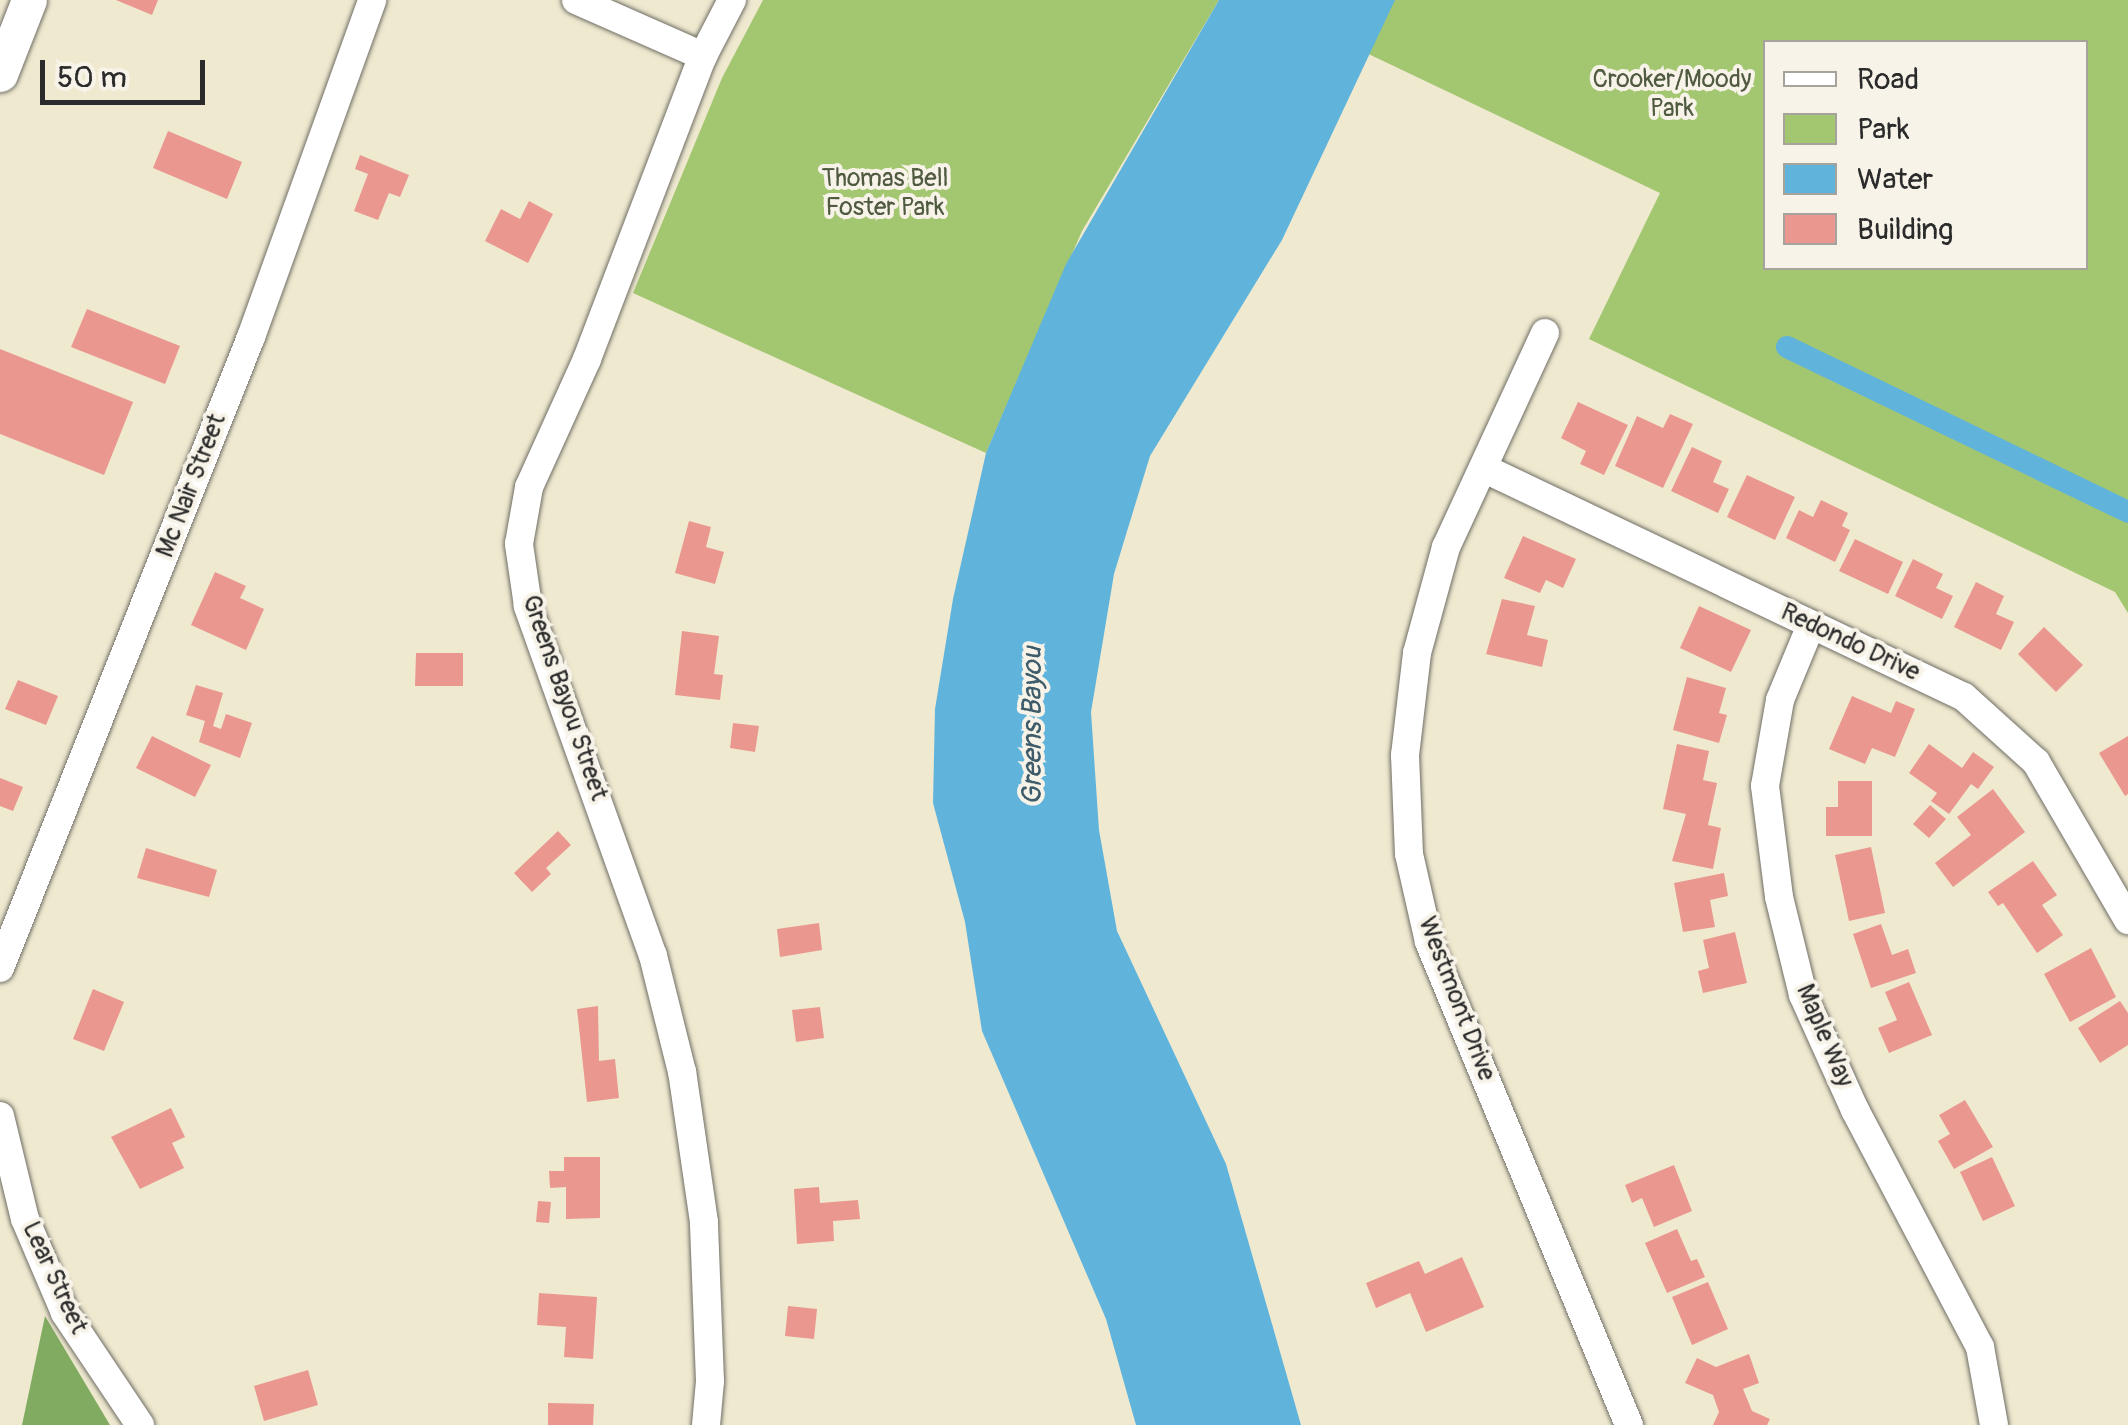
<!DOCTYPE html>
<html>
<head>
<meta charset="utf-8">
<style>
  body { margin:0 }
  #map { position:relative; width:2128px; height:1425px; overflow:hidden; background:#efe9d0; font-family:Pangolin,sans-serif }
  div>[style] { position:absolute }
  .green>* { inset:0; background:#a3c670 }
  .forest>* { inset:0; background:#82ab62 }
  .water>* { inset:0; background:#60b4dc }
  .canal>* { height:22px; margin:-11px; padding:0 11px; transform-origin:11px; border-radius:11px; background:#60b4dc }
  .building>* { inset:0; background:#ea988f }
  .roads { filter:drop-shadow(0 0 2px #706e65) drop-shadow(0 0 2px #706e65) }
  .minor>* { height:28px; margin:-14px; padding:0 14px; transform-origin:14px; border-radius:14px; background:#fff }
  .major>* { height:35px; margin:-17.5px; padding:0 17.5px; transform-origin:17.5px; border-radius:17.5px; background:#fff }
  span { translate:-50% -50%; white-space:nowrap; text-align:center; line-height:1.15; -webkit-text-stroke:8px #f7f3e8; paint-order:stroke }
  .park-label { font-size:25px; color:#4f5a40 }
  .street-label { font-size:25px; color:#2b2b2b }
  .water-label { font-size:28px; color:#3e5b69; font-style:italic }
  .legend { position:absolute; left:1763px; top:40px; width:325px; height:230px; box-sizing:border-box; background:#f7f3e8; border:2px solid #a5a39c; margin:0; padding:12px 18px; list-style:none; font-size:30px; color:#2b2b2b }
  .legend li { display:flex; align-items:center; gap:20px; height:50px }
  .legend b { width:50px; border:2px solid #a5a39c }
  .scale { position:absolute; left:40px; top:60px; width:165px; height:45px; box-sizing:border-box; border:5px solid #2b2b2b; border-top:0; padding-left:12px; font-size:30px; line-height:35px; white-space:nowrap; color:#2b2b2b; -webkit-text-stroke:8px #f7f3e8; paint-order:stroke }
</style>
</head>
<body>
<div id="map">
  <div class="green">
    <div style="clip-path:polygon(763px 0,1219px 0,1082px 231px,986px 453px,633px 293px,722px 78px)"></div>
    <div style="clip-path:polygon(evenodd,1380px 0,2128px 0,2128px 613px,2115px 592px,1589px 339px,1660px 193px,1358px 49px,1380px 0,1766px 42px,2086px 42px,2086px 268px,1766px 268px,1766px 42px)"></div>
  </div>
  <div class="forest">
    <div style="clip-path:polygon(45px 1316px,110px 1425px,22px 1425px)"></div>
  </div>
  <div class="water">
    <div style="clip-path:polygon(1219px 0,1395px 0,1282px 240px,1150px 456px,1114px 574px,1091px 712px,1099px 830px,1117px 931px,1226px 1164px,1301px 1425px,1136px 1425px,1106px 1319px,982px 1031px,965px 922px,933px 803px,935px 709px,953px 599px,986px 453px,1066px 264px)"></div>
  </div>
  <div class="canal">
    <div style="left:1787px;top:347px;width:379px;rotate:25.8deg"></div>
  </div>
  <div class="building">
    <div style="clip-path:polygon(116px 0,158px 0,152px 15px)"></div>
    <div style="clip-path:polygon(168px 131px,242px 162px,227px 199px,153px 168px)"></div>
    <div style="clip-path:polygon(360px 155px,409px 175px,400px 197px,389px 193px,378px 220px,354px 211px,368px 174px,355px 169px)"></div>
    <div style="clip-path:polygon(529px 201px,553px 214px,528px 263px,485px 241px,501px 209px,520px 219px)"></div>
    <div style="clip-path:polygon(87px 309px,180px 346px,165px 384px,71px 347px)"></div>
    <div style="clip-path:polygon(0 349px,133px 402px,104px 475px,0 434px)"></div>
    <div style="clip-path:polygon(1578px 402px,1628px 425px,1604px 475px,1580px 464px,1586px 451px,1561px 438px)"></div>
    <div style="clip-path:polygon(1670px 414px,1693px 424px,1663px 488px,1615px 466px,1637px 416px,1663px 428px)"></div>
    <div style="clip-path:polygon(1692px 447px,1722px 461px,1713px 482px,1729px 489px,1718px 513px,1671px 491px)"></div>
    <div style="clip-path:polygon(1747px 475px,1795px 497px,1775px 540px,1727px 517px)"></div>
    <div style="clip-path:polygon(1821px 500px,1848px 513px,1842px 526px,1850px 530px,1835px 562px,1786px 538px,1799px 510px,1813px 517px)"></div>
    <div style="clip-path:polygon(689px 521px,711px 527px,706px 547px,724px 552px,715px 584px,675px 573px)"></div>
    <div style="clip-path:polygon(1523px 536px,1576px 559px,1563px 588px,1546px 580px,1540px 593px,1504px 578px)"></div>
    <div style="clip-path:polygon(1855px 539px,1903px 562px,1888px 594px,1839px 571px)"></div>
    <div style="clip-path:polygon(1913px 559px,1943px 574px,1936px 588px,1953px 596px,1942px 619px,1895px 596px)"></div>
    <div style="clip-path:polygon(215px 572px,246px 586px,240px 598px,264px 609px,246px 650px,191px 625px)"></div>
    <div style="clip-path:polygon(1976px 582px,2004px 596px,1996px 614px,2014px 622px,2001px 650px,1954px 627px)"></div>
    <div style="clip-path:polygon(1502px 599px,1535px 606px,1527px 635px,1548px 640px,1542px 667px,1486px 654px)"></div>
    <div style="clip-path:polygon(1699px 606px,1751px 630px,1731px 672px,1680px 648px)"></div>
    <div style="clip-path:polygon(2044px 627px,2083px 665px,2056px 692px,2018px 654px)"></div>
    <div style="clip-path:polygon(682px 631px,719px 636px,714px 674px,723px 675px,720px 700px,675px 695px)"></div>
    <div style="clip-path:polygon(416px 653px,463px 653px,463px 686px,415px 686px)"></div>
    <div style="clip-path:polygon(1687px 677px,1726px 688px,1719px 713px,1727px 715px,1719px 743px,1673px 730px)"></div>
    <div style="clip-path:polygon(18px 680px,58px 696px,46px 725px,5px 709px)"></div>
    <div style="clip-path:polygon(196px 685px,223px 693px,213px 726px,221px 729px,226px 714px,252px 723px,240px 758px,199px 742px,205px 721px,186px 715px)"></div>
    <div style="clip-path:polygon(1852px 696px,1891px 713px,1896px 701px,1915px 709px,1895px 757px,1872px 748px,1865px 764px,1829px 749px)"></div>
    <div style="clip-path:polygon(733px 723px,759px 726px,755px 752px,730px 748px)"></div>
    <div style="clip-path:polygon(152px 736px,211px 765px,195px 797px,136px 768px)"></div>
    <div style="clip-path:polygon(2128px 736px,2128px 794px,2125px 796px,2099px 753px)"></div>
    <div style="clip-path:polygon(1677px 744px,1709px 751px,1703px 780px,1717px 783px,1708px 825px,1721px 828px,1713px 869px,1672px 861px,1686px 814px,1663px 809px)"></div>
    <div style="clip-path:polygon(1929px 744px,1962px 768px,1973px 752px,1994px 767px,1978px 789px,1971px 784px,1949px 814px,1931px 801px,1937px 793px,1909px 773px)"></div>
    <div style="clip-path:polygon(0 778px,23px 787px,13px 811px,0 806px)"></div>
    <div style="clip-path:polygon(1838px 781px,1872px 781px,1872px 836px,1826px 836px,1826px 807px,1838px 807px)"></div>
    <div style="clip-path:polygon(1993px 789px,2025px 832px,1953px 887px,1935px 863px,1971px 835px,1957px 817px)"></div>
    <div style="clip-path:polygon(1930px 805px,1946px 819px,1929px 838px,1913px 824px)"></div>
    <div style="clip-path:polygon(558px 831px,571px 845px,546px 868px,551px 874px,532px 892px,514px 873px)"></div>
    <div style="clip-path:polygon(1871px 847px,1885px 913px,1849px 921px,1835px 855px)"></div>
    <div style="clip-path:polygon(146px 848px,217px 870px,209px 897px,137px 878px)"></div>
    <div style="clip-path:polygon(2033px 861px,2057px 895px,2042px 905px,2063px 935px,2037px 953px,2003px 903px,1998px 906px,1988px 892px)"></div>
    <div style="clip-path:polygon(1724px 873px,1728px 896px,1710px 900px,1715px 927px,1683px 932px,1674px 883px)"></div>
    <div style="clip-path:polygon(819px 923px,822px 950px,780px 957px,777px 929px)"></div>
    <div style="clip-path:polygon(1881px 924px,1892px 955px,1908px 949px,1916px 973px,1871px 988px,1853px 934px)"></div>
    <div style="clip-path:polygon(1735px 932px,1747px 983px,1703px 993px,1698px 971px,1709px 968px,1703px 940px)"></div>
    <div style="clip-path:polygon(2091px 948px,2116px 997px,2070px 1022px,2044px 974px)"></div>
    <div style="clip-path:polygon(1909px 982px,1932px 1035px,1889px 1053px,1878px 1028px,1897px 1020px,1885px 992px)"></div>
    <div style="clip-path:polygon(93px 989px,124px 1002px,104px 1051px,73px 1039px)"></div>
    <div style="clip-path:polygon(2120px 1001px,2128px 1013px,2128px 1045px,2100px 1063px,2078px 1028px)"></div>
    <div style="clip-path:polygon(598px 1006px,599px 1061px,615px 1059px,619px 1098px,587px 1102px,577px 1009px)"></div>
    <div style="clip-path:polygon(820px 1007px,824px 1038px,796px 1042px,792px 1010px)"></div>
    <div style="clip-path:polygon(1965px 1100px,1993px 1147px,1954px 1169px,1938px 1141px,1950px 1134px,1939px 1115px)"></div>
    <div style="clip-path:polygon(171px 1108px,185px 1137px,172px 1143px,184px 1168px,140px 1189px,111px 1137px)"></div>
    <div style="clip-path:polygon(564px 1157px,600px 1157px,600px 1218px,566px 1219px,566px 1187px,550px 1188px,549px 1171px,564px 1171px)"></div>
    <div style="clip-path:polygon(1992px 1157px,2015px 1206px,1983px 1221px,1960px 1172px)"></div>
    <div style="clip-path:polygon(1674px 1165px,1692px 1211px,1654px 1227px,1642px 1198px,1632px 1203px,1625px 1185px)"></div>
    <div style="clip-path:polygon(819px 1187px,820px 1203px,858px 1200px,860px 1219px,833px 1221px,834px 1241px,797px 1244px,794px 1189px)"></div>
    <div style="clip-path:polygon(538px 1201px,551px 1202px,549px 1223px,536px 1222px)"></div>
    <div style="clip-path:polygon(1677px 1229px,1691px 1261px,1697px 1259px,1705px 1277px,1667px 1293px,1645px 1243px)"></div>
    <div style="clip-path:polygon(1462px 1257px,1484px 1307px,1426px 1332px,1410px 1293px,1376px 1308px,1366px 1283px,1419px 1261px,1425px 1274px)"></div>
    <div style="clip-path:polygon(1708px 1282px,1728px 1329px,1692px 1345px,1672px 1297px)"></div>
    <div style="clip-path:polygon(539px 1293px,597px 1297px,593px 1359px,564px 1357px,566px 1327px,537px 1325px)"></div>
    <div style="clip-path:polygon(788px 1306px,817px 1309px,814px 1339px,785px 1336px)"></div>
    <div style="clip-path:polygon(1749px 1354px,1759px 1383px,1743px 1389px,1752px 1411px,1770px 1419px,1767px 1425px,1713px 1425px,1719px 1412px,1713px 1395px,1685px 1383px,1697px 1358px,1716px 1367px)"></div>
    <div style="clip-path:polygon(308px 1370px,318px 1405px,264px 1421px,254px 1386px)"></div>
    <div style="clip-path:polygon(548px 1403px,594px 1404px,593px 1425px,548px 1425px)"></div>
  </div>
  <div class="roads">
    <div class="minor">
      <div style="left:576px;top:0;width:139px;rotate:23.8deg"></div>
      <div style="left:1545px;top:333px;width:236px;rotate:114.8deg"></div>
      <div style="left:1446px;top:547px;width:110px;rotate:105.3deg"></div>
      <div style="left:1417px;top:653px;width:103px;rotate:96.7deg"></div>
      <div style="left:1405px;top:755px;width:99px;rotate:87.7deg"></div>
      <div style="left:1409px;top:854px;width:90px;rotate:77.2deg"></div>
      <div style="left:1429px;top:942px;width:523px;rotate:67.51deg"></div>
      <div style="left:1483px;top:468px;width:533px;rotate:25.46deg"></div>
      <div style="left:1964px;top:697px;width:97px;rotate:42.1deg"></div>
      <div style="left:2036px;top:762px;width:183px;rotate:59.8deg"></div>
      <div style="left:1811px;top:625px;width:81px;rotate:112.5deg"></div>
      <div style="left:1780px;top:700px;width:87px;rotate:99.9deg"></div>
      <div style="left:1765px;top:786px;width:112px;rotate:82.8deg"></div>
      <div style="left:1779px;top:897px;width:101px;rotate:76.2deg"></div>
      <div style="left:1803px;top:995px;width:126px;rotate:65.7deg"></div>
      <div style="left:1855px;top:1110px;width:268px;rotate:62.2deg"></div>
      <div style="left:1980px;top:1347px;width:79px;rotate:79.8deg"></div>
      <div style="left:0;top:968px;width:679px;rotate:-68.31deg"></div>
      <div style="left:251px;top:337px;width:358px;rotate:-70.2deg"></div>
      <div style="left:0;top:1116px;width:106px;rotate:76.4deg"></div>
      <div style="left:25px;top:1219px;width:102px;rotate:66.9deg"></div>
      <div style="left:65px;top:1313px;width:135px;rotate:56.2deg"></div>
      <div style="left:706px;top:1425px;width:44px;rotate:-84.8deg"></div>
      <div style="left:710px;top:1381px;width:159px;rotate:-92.2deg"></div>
      <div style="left:704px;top:1222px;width:152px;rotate:-98.3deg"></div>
      <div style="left:682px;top:1072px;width:120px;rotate:-104deg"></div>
      <div style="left:653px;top:956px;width:372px;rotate:-109.7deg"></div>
      <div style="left:528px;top:606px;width:63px;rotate:-98.3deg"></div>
      <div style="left:519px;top:544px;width:58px;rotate:-80deg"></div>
      <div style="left:529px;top:487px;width:141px;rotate:-65.6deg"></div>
      <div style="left:587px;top:359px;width:324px;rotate:-69.1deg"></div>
      <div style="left:703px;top:56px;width:63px;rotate:-62.6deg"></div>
    </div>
    <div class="major">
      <div style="left:0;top:74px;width:79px;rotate:-68.6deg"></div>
    </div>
  </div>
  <div class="park-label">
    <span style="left:1672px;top:95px">Crooker/Moody<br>Park</span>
    <span style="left:885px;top:194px">Thomas Bell<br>Foster Park</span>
  </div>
  <div class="street-label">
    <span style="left:192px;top:486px;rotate:-69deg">Mc Nair Street</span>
    <span style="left:1850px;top:643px;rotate:25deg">Redondo Drive</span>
    <span style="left:564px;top:698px;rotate:71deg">Greens Bayou Street</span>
    <span style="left:1456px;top:999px;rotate:69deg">Westmont Drive</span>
    <span style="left:1824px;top:1036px;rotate:67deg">Maple Way</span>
    <span style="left:54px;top:1278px;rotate:65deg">Lear Street</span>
  </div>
  <div class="water-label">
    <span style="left:1033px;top:726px;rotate:-90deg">Greens Bayou</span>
  </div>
  <ul class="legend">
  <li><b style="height:12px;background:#fff"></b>Road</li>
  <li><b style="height:28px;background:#a3c670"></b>Park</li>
  <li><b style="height:28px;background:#60b4dc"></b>Water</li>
  <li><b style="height:28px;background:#ea988f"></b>Building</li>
  </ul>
  <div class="scale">50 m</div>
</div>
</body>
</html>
